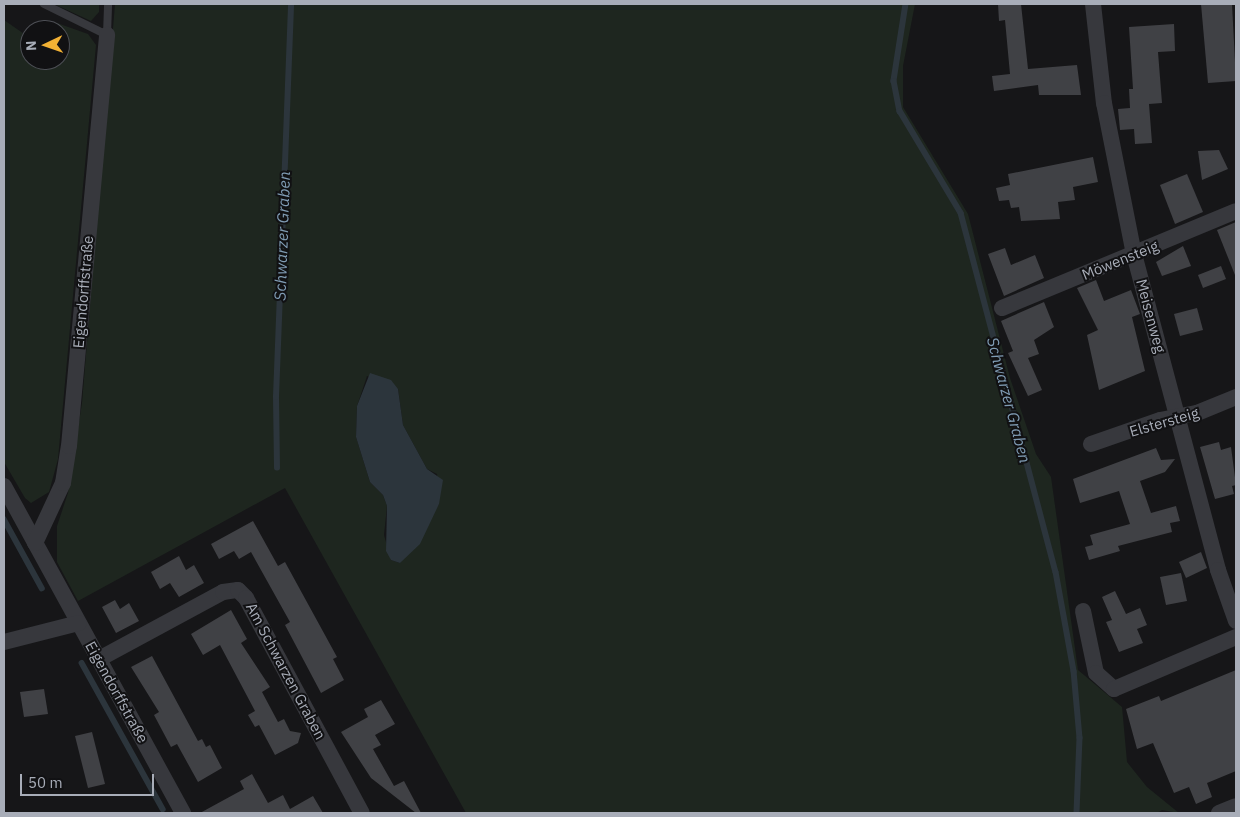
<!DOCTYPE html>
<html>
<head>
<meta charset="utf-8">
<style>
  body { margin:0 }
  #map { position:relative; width:1240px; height:817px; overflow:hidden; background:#161618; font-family:"IBM Plex Sans",sans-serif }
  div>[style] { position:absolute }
  .green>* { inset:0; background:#1e261f }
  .water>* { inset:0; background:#2c353c }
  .stream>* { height:5.5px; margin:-2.75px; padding:0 2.75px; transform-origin:2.75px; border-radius:2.75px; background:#2c353c }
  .building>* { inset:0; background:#404145 }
  .service>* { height:8px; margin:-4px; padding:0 4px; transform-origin:4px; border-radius:4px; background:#37383d }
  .minor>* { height:16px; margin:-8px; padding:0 8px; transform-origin:8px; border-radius:8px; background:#37383d }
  span { translate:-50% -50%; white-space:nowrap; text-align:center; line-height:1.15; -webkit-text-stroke:4px #111113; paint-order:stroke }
  .street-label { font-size:15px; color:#a8adb8 }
  .water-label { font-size:16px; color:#7f9bb3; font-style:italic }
  .frame { position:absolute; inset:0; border:5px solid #a8adb8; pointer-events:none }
  .north { position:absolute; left:20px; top:20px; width:50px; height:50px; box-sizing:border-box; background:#111113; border:1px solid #4d4f55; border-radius:50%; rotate:267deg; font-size:14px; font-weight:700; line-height:20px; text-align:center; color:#a8adb8 }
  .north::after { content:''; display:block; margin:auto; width:18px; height:22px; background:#f2b134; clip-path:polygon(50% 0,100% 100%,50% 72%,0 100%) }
  .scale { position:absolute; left:20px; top:774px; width:134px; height:22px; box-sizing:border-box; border:2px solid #a8adb8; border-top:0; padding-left:6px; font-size:15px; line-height:18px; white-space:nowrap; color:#a8adb8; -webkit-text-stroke:4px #111113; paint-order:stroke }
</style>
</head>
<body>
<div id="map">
  <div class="green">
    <div style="clip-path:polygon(54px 4px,99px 4px,99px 12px,91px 21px)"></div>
    <div style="clip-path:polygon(evenodd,115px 4px,915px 4px,903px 66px,903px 107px,968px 214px,1010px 378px,1036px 454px,1051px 477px,1078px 670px,1122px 707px,1127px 762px,1147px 787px,1179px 813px,1162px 810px,1157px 813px,466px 813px,285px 488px,78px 601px,57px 562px,57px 526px,68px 493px,82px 403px,115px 4px,367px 376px,398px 389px,403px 425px,427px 469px,437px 474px,439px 504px,400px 563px,391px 560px,384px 535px,387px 506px,383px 495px,370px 482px,356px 437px,357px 406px,367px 376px)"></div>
    <div style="clip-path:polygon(4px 20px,30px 38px,30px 60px,60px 60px,60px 30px,51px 30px,57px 23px,88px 34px,96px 45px,58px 459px,49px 492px,31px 503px,25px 498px,4px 462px)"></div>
  </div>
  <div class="water">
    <div style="clip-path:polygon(370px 373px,391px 380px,398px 389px,403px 425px,427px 469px,443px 480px,439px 504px,420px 544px,400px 563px,391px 560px,386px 551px,387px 506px,383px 495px,370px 482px,356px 437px,357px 406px)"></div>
  </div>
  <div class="stream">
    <div style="left:906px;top:4px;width:78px;rotate:98.9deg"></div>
    <div style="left:894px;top:81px;width:31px;rotate:79deg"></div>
    <div style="left:900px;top:111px;width:119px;rotate:59.1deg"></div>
    <div style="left:961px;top:213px;width:371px;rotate:75.2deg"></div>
    <div style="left:1056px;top:572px;width:101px;rotate:79.7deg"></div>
    <div style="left:1074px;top:671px;width:67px;rotate:84.9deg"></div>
    <div style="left:1080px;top:738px;width:75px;rotate:92.3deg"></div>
    <div style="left:277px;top:468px;width:71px;rotate:-90.8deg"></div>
    <div style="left:276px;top:397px;width:393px;rotate:-87.8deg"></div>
    <div style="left:4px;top:519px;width:79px;rotate:61.2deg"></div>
    <div style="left:82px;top:663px;width:167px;rotate:61deg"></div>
  </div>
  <div class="building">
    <div style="clip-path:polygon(998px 4px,1021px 4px,1028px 69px,1077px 65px,1081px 95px,1039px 95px,1038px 85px,994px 91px,992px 76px,1010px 74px,1005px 20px,999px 21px)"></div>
    <div style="clip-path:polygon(1201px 4px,1232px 4px,1236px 81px,1208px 83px)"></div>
    <div style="clip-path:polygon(1174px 24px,1175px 51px,1158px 52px,1162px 103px,1149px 104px,1152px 143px,1135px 144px,1134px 129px,1120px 130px,1118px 109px,1130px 108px,1129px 89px,1133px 89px,1129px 27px)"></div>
    <div style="clip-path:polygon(1219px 150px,1228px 169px,1202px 180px,1198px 151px)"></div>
    <div style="clip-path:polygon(1093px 157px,1098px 182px,1073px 187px,1075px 200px,1058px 202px,1060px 219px,1021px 221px,1019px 207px,1011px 208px,1009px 200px,999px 201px,996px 188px,1010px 185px,1008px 174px)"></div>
    <div style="clip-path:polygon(1187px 174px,1203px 212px,1175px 224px,1160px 185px)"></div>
    <div style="clip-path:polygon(1236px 222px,1236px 275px,1235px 275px,1217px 230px)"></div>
    <div style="clip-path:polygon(1183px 246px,1191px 266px,1162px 276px,1156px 262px)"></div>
    <div style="clip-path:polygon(1005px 248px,1011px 265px,1035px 255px,1044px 278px,1004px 296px,988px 254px)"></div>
    <div style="clip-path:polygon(1221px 266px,1226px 279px,1203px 288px,1198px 275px)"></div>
    <div style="clip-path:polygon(1096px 280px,1104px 301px,1131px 290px,1140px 314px,1132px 317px,1145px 371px,1099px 390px,1087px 335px,1098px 330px,1077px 288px)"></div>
    <div style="clip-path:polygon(1044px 302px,1054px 327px,1034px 340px,1039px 354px,1028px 358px,1042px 390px,1028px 396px,1008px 353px,1013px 351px,1001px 321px)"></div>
    <div style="clip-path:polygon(1197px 308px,1203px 330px,1180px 336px,1174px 314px)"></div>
    <div style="clip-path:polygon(1219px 442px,1221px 450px,1231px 447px,1236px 485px,1232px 486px,1234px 494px,1215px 499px,1200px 447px)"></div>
    <div style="clip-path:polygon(1156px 448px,1161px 460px,1175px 459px,1165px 472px,1140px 481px,1151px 513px,1176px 506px,1180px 521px,1170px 523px,1172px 532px,1118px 546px,1120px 551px,1089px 560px,1085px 547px,1093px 545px,1090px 535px,1130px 524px,1119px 491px,1080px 503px,1073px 479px)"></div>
    <div style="clip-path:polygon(253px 521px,278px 566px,285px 562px,337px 657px,333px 659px,344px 680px,321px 693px,285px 625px,290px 622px,251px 552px,239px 559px,234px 551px,219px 559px,211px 544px)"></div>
    <div style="clip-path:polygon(1201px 552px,1207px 568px,1186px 578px,1179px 562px)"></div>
    <div style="clip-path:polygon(179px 556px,186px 570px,194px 565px,204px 583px,179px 597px,170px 583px,160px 589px,151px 572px)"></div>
    <div style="clip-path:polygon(1181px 573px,1187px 601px,1166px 605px,1160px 577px)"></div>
    <div style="clip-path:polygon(1115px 591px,1126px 614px,1140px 608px,1147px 625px,1137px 629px,1143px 643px,1119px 652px,1106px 622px,1112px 620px,1102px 597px)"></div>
    <div style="clip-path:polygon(115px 600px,120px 609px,129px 603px,139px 621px,116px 633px,102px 607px)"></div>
    <div style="clip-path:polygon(231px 610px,247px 639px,241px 643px,270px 687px,262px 692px,278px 722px,284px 719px,290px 731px,301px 733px,298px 743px,275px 755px,259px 725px,255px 727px,248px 715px,255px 711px,220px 645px,203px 655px,191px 634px)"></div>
    <div style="clip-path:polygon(152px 656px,198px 741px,202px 739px,206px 747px,210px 745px,222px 768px,198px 782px,177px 744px,171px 747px,154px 715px,159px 712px,131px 667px)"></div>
    <div style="clip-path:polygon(1236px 670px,1236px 771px,1207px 783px,1212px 797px,1196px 804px,1189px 787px,1174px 793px,1153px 743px,1137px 749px,1126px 709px,1159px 696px,1161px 701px)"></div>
    <div style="clip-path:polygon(44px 689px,48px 714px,24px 717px,20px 692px)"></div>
    <div style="clip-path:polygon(381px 700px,395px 724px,375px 735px,381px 745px,373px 749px,394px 786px,404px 781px,421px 813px,416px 813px,371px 778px,341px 732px,368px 717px,364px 709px)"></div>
    <div style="clip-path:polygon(92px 732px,105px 784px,88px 788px,75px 736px)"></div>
    <div style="clip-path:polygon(252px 774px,268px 803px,283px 795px,290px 809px,313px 796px,323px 813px,200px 813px,244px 789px,240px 781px)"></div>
  </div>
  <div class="service">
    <div style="left:44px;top:4px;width:70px;rotate:26.2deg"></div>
    <div style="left:107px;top:35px;width:31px;rotate:-88deg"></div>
  </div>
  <div class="minor">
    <div style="left:1093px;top:4px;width:100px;rotate:83.7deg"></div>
    <div style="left:1104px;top:103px;width:154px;rotate:78.8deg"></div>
    <div style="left:1134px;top:254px;width:327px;rotate:75.1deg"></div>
    <div style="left:1218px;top:570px;width:54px;rotate:70.6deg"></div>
    <div style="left:1002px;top:308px;width:253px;rotate:-22.5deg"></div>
    <div style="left:1091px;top:444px;width:73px;rotate:-19.2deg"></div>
    <div style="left:1160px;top:420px;width:38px;rotate:-11deg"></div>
    <div style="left:1197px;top:413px;width:42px;rotate:-22.3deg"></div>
    <div style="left:4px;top:486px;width:373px;rotate:61.3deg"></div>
    <div style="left:35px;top:543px;width:66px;rotate:-65deg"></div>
    <div style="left:63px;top:483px;width:37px;rotate:-81deg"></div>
    <div style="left:69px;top:446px;width:413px;rotate:-84.7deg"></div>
    <div style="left:1083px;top:611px;width:63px;rotate:78.2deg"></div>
    <div style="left:1096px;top:673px;width:24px;rotate:42deg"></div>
    <div style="left:1114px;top:689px;width:133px;rotate:-23.1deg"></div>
    <div style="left:4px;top:642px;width:77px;rotate:-14.2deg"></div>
    <div style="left:99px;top:659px;width:141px;rotate:-28.4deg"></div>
    <div style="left:223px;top:592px;width:15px;rotate:-8deg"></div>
    <div style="left:238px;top:590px;width:11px;rotate:45deg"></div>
    <div style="left:246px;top:598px;width:244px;rotate:61.7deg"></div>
    <div style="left:1219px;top:813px;width:18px;rotate:-22deg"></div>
  </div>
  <div class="street-label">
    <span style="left:1120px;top:260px;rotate:-22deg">Möwensteig</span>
    <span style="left:83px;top:292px;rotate:-85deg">Eigendorffstraße</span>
    <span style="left:1151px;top:316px;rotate:75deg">Meisenweg</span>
    <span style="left:1164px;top:422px;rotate:-16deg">Elstersteig</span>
    <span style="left:286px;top:671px;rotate:62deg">Am Schwarzen Graben</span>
    <span style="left:117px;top:692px;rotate:61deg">Eigendorffstraße</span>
  </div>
  <div class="water-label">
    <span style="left:282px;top:236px;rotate:-88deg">Schwarzer Graben</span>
    <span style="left:1009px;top:400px;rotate:75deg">Schwarzer Graben</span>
  </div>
  <div class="frame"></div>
  <div class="north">N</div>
  <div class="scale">50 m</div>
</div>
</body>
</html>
